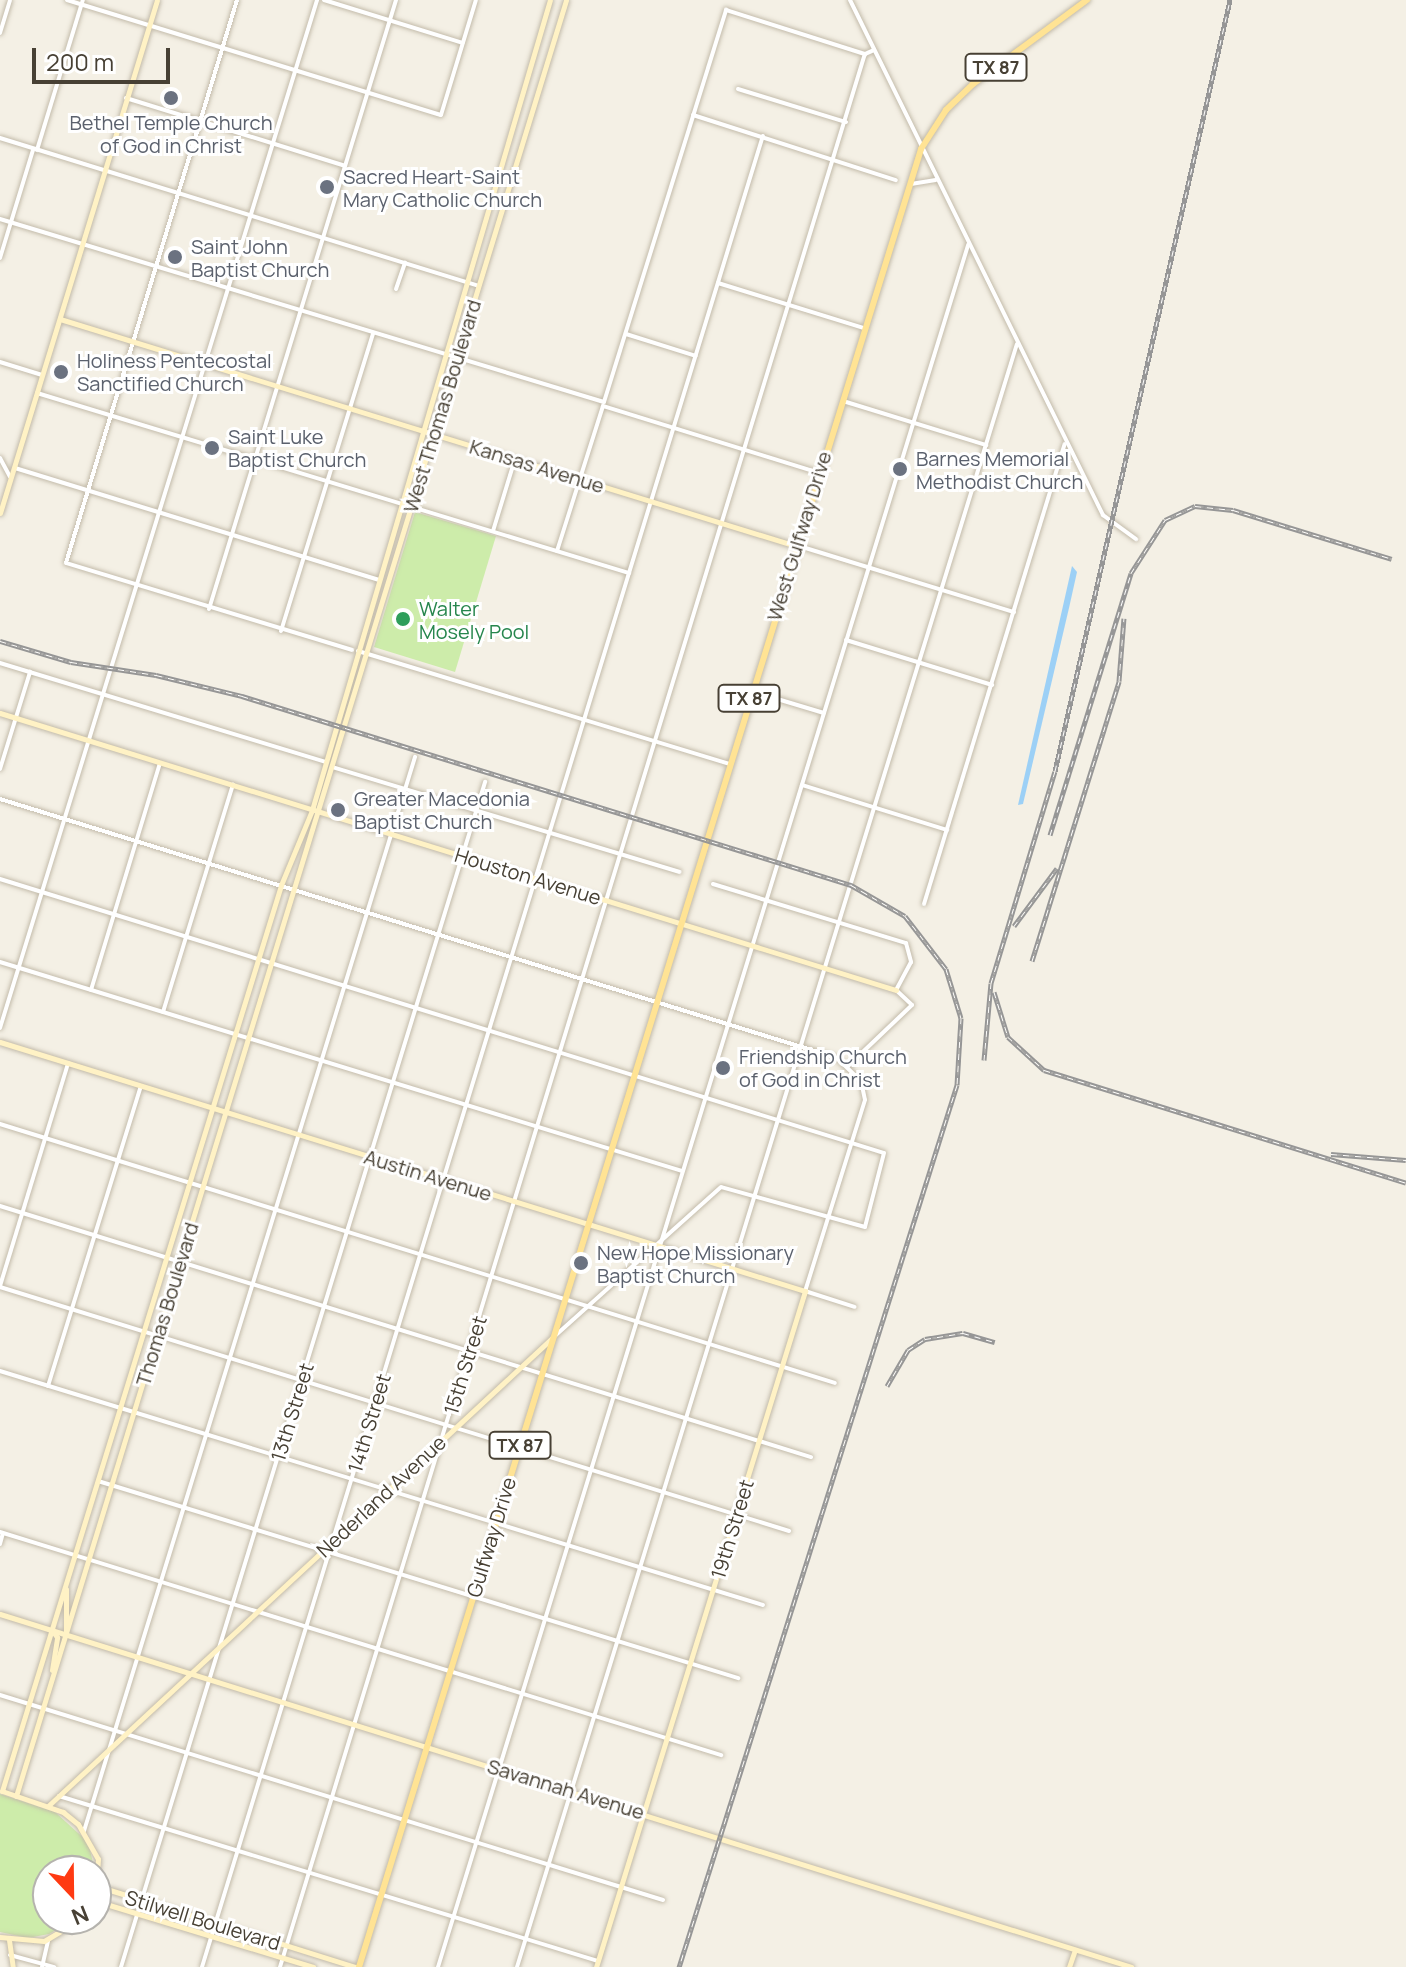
<!DOCTYPE html>
<html>
<head>
<meta charset="utf-8">
<style>
  body { margin:0 }
  #map { position:relative; width:1406px; height:1967px; overflow:hidden; background:#f4f0e5; font-family:Manrope,sans-serif }
  div>[style] { position:absolute }
  .green>* { inset:0; background:#cdecaa }
  .water>* { inset:0; background:#9cd0f6 }
  .roads { filter:drop-shadow(0 0 2px #c3bbaa) drop-shadow(0 0 2px #c3bbaa) }
  .street>* { height:4px; margin:-2px; padding:0 2px; transform-origin:2px; border-radius:2px; background:#fff }
  .secondary>* { height:5px; margin:-2.5px; padding:0 2.5px; transform-origin:2.5px; border-radius:2.5px; background:#fff2c5 }
  .primary>* { height:6px; margin:-3px; padding:0 3px; transform-origin:3px; border-radius:3px; background:#ffe394 }
  .rail>* { height:5px; margin-top:-2.5px; transform-origin:0; background:repeating-linear-gradient(90deg,#fff 0 6px,#969696 0 12px); box-sizing:border-box; border-block:2px solid #969696 }
  .dots>* { width:22px; height:22px; translate:-50% -50%; box-sizing:border-box; border:4px solid #fff; border-radius:50% }
  span { translate:-50% -50%; white-space:nowrap; text-align:center; line-height:1.15; -webkit-text-stroke:6px #fff; paint-order:stroke }
  .shield-label span { padding:2px 6px; background:#fff; border:2px solid; border-radius:6px; -webkit-text-stroke-width:0 }
  .shield-label { font-size:18px; color:#474034; font-weight:700 }
  .worship-label { font-size:20px; color:#5b616d }
  .left { translate:0 -50%; text-align:left }
  .street-label { font-size:20px; color:#474034 }
  .leisure-label { font-size:20px; color:#27864d }
  .north { position:absolute; left:32px; top:1855px; width:80px; height:80px; box-sizing:border-box; background:#fff; border:2px solid #b5b3ae; border-radius:50%; rotate:158deg; font-size:22px; font-weight:700; line-height:32px; text-align:center; color:#474034 }
  .north::after { content:''; display:block; margin:auto; width:28px; height:36px; background:#ff3a12; clip-path:polygon(50% 0,100% 100%,50% 72%,0 100%) }
  .scale { position:absolute; left:32px; top:48px; width:138px; height:36px; box-sizing:border-box; border:4px solid #474034; border-top:0; padding-left:10px; font-size:24px; line-height:28px; white-space:nowrap; color:#474034; -webkit-text-stroke:6px #fff; paint-order:stroke }
</style>
</head>
<body>
<div id="map">
  <div class="green">
    <div style="clip-path:polygon(415px 512px,496px 536px,455px 672px,374px 647px)"></div>
    <div style="clip-path:polygon(0 1794px,55px 1812px,88px 1842px,95px 1871px,48px 1871px,48px 1919px,75px 1919px,49px 1934px,28px 1938px,0 1932px)"></div>
  </div>
  <div class="water">
    <div style="clip-path:polygon(1072px 566px,1077px 572px,1069px 608px,1023px 804px,1018px 805px)"></div>
  </div>
  <div class="roads">
    <div class="street">
      <div style="left:67px;top:0;width:391px;rotate:17.1deg"></div>
      <div style="left:441px;top:115px;width:120px;rotate:-73.1deg"></div>
      <div style="left:237px;top:0;width:588px;rotate:106.9deg"></div>
      <div style="left:66px;top:563px;width:299px;rotate:16.9deg"></div>
      <div style="left:324px;top:0;width:145px;rotate:17.2deg"></div>
      <div style="left:850px;top:0;width:574px;rotate:63.84deg"></div>
      <div style="left:1103px;top:515px;width:41px;rotate:36deg"></div>
      <div style="left:0;top:33px;width:34px;rotate:-73deg"></div>
      <div style="left:738px;top:89px;width:113px;rotate:17deg"></div>
      <div style="left:126px;top:98px;width:229px;rotate:17.2deg"></div>
      <div style="left:693px;top:115px;width:213px;rotate:17.8deg"></div>
      <div style="left:0;top:138px;width:501px;rotate:17.17deg"></div>
      <div style="left:37px;top:150px;width:157px;rotate:-73deg"></div>
      <div style="left:911px;top:184px;width:25px;rotate:-9deg"></div>
      <div style="left:0;top:219px;width:631px;rotate:16.86deg"></div>
      <div style="left:604px;top:402px;width:411px;rotate:-72.7deg"></div>
      <div style="left:726px;top:10px;width:146px;rotate:17.6deg"></div>
      <div style="left:0;top:258px;width:113px;rotate:-73deg"></div>
      <div style="left:718px;top:283px;width:152px;rotate:17.2deg"></div>
      <div style="left:396px;top:289px;width:28px;rotate:-71deg"></div>
      <div style="left:626px;top:334px;width:73px;rotate:17.4deg"></div>
      <div style="left:0;top:362px;width:44px;rotate:17.2deg"></div>
      <div style="left:37px;top:393px;width:619px;rotate:16.91deg"></div>
      <div style="left:843px;top:401px;width:150px;rotate:17.1deg"></div>
      <div style="left:0;top:458px;width:21px;rotate:62deg"></div>
      <div style="left:15px;top:468px;width:381px;rotate:17.1deg"></div>
      <div style="left:493px;top:531px;width:75px;rotate:-73deg"></div>
      <div style="left:799px;top:546px;width:225px;rotate:17.1deg"></div>
      <div style="left:557px;top:551px;width:152px;rotate:-72.4deg"></div>
      <div style="left:603px;top:406px;width:226px;rotate:17.2deg"></div>
      <div style="left:209px;top:609px;width:637px;rotate:-72.93deg"></div>
      <div style="left:281px;top:631px;width:312px;rotate:-72.8deg"></div>
      <div style="left:846px;top:640px;width:153px;rotate:17.1deg"></div>
      <div style="left:358px;top:651px;width:388px;rotate:16.9deg"></div>
      <div style="left:0;top:663px;width:341px;rotate:16.9deg"></div>
      <div style="left:754px;top:692px;width:73px;rotate:16.7deg"></div>
      <div style="left:332px;top:767px;width:363px;rotate:16.8deg"></div>
      <div style="left:0;top:769px;width:102px;rotate:-72.8deg"></div>
      <div style="left:802px;top:785px;width:152px;rotate:17.2deg"></div>
      <div style="left:0;top:799px;width:876px;rotate:17.19deg"></div>
      <div style="left:837px;top:1058px;width:33px;rotate:44deg"></div>
      <div style="left:861px;top:1081px;width:19px;rotate:78deg"></div>
      <div style="left:865px;top:1100px;width:200px;rotate:107.4deg"></div>
      <div style="left:805px;top:1291px;width:52px;rotate:17.7deg"></div>
      <div style="left:0;top:879px;width:925px;rotate:17.22deg"></div>
      <div style="left:884px;top:1153px;width:76px;rotate:104.4deg"></div>
      <div style="left:865px;top:1227px;width:149px;rotate:-164.5deg"></div>
      <div style="left:721px;top:1187px;width:224px;rotate:138.1deg"></div>
      <div style="left:713px;top:884px;width:202px;rotate:17deg"></div>
      <div style="left:906px;top:943px;width:20px;rotate:75deg"></div>
      <div style="left:911px;top:962px;width:32px;rotate:118deg"></div>
      <div style="left:896px;top:990px;width:22px;rotate:43deg"></div>
      <div style="left:912px;top:1005px;width:88px;rotate:136.4deg"></div>
      <div style="left:924px;top:904px;width:481px;rotate:-73deg"></div>
      <div style="left:0;top:962px;width:713px;rotate:17.04deg"></div>
      <div style="left:91px;top:990px;width:237px;rotate:-73.1deg"></div>
      <div style="left:163px;top:1012px;width:238px;rotate:-72.9deg"></div>
      <div style="left:0;top:1028px;width:1076px;rotate:-72.86deg"></div>
      <div style="left:0;top:1124px;width:874px;rotate:17.23deg"></div>
      <div style="left:0;top:1206px;width:849px;rotate:17.2deg"></div>
      <div style="left:0;top:1286px;width:233px;rotate:-73deg"></div>
      <div style="left:0;top:1287px;width:826px;rotate:17.18deg"></div>
      <div style="left:0;top:1371px;width:798px;rotate:17.05deg"></div>
      <div style="left:48px;top:1386px;width:314px;rotate:-72.8deg"></div>
      <div style="left:98px;top:1481px;width:670px;rotate:17.11deg"></div>
      <div style="left:0;top:1532px;width:755px;rotate:17.19deg"></div>
      <div style="left:0;top:1544px;width:11px;rotate:-75deg"></div>
      <div style="left:0;top:1695px;width:694px;rotate:17.18deg"></div>
      <div style="left:59px;top:1796px;width:564px;rotate:17.02deg"></div>
      <div style="left:84px;top:1831px;width:1124px;rotate:-72.87deg"></div>
      <div style="left:10px;top:1955px;width:46px;rotate:15.3deg"></div>
      <div style="left:42px;top:1967px;width:28px;rotate:-77deg"></div>
      <div style="left:121px;top:1967px;width:1240px;rotate:-72.92deg"></div>
      <div style="left:202px;top:1967px;width:1915px;rotate:-72.97deg"></div>
      <div style="left:280px;top:1967px;width:2000px;rotate:-73deg"></div>
      <div style="left:865px;top:54px;width:10px;rotate:-24deg"></div>
      <div style="left:438px;top:1967px;width:1802px;rotate:-72.89deg"></div>
      <div style="left:517px;top:1967px;width:1698px;rotate:-72.88deg"></div>
    </div>
    <div class="secondary">
      <div style="left:60px;top:319px;width:770px;rotate:17.14deg"></div>
      <div style="left:0;top:513px;width:536px;rotate:-72.98deg"></div>
      <div style="left:0;top:713px;width:938px;rotate:17.18deg"></div>
      <div style="left:0;top:1042px;width:843px;rotate:17.19deg"></div>
      <div style="left:805px;top:1291px;width:708px;rotate:107.18deg"></div>
      <div style="left:0;top:1614px;width:1185px;rotate:17.33deg"></div>
      <div style="left:66px;top:1634px;width:45px;rotate:-90deg"></div>
      <div style="left:52px;top:1670px;width:33px;rotate:-81deg"></div>
      <div style="left:57px;top:1637px;width:9px;rotate:-126deg"></div>
      <div style="left:2px;top:1791px;width:948px;rotate:-72.88deg"></div>
      <div style="left:281px;top:885px;width:81px;rotate:-67.5deg"></div>
      <div style="left:312px;top:810px;width:844px;rotate:-73.63deg"></div>
      <div style="left:2px;top:1791px;width:65px;rotate:19deg"></div>
      <div style="left:63px;top:1812px;width:19px;rotate:39deg"></div>
      <div style="left:78px;top:1824px;width:40px;rotate:60.3deg"></div>
      <div style="left:98px;top:1859px;width:29px;rotate:94deg"></div>
      <div style="left:16px;top:1796px;width:1878px;rotate:-72.97deg"></div>
      <div style="left:48px;top:1806px;width:688px;rotate:-42.88deg"></div>
      <div style="left:97px;top:1886px;width:271px;rotate:17.4deg"></div>
      <div style="left:96px;top:1901px;width:227px;rotate:16.9deg"></div>
      <div style="left:0;top:1937px;width:44px;rotate:5.2deg"></div>
      <div style="left:44px;top:1941px;width:43px;rotate:-30.7deg"></div>
      <div style="left:9px;top:1940px;width:27px;rotate:82deg"></div>
      <div style="left:1069px;top:1967px;width:18px;rotate:-71deg"></div>
    </div>
    <div class="primary">
      <div style="left:359px;top:1967px;width:1903px;rotate:-72.82deg"></div>
      <div style="left:921px;top:149px;width:46px;rotate:-57.3deg"></div>
      <div style="left:946px;top:110px;width:37px;rotate:-44deg"></div>
      <div style="left:973px;top:84px;width:142px;rotate:-36.4deg"></div>
    </div>
  </div>
  <div class="rail">
    <div style="left:0;top:641px;width:74px;rotate:16.5deg"></div>
    <div style="left:71px;top:662px;width:86px;rotate:8.7deg"></div>
    <div style="left:156px;top:675px;width:89px;rotate:13.7deg"></div>
    <div style="left:242px;top:696px;width:638px;rotate:17.24deg"></div>
    <div style="left:851px;top:885px;width:62px;rotate:29.9deg"></div>
    <div style="left:905px;top:916px;width:67px;rotate:52.3deg"></div>
    <div style="left:946px;top:969px;width:51px;rotate:73deg"></div>
    <div style="left:961px;top:1018px;width:67px;rotate:93.4deg"></div>
    <div style="left:957px;top:1085px;width:925px;rotate:107.49deg"></div>
    <div style="left:1050px;top:835px;width:274px;rotate:-72.8deg"></div>
    <div style="left:1131px;top:573px;width:63px;rotate:-57.3deg"></div>
    <div style="left:1165px;top:520px;width:33px;rotate:-25deg"></div>
    <div style="left:1195px;top:506px;width:38px;rotate:6deg"></div>
    <div style="left:1233px;top:510px;width:166px;rotate:17.1deg"></div>
    <div style="left:1014px;top:926px;width:72px;rotate:-53.4deg"></div>
    <div style="left:1032px;top:961px;width:293px;rotate:-72.7deg"></div>
    <div style="left:1119px;top:681px;width:63px;rotate:-85.5deg"></div>
    <div style="left:994px;top:992px;width:47px;rotate:72.7deg"></div>
    <div style="left:1008px;top:1037px;width:49px;rotate:42.5deg"></div>
    <div style="left:1044px;top:1070px;width:379px;rotate:17.3deg"></div>
    <div style="left:984px;top:1060px;width:77px;rotate:-84.8deg"></div>
    <div style="left:991px;top:983px;width:221px;rotate:-73.2deg"></div>
    <div style="left:1055px;top:771px;width:791px;rotate:-77.21deg"></div>
    <div style="left:1331px;top:1154px;width:75px;rotate:4.6deg"></div>
    <div style="left:887px;top:1386px;width:42px;rotate:-59.7deg"></div>
    <div style="left:908px;top:1350px;width:20px;rotate:-33deg"></div>
    <div style="left:925px;top:1339px;width:38px;rotate:-9deg"></div>
    <div style="left:963px;top:1333px;width:33px;rotate:16deg"></div>
  </div>
  <div class="dots">
    <div style="left:171px;top:98px;background:#6b7280"></div>
    <div style="left:327px;top:187px;background:#6b7280"></div>
    <div style="left:175px;top:257px;background:#6b7280"></div>
    <div style="left:61px;top:372px;background:#6b7280"></div>
    <div style="left:212px;top:448px;background:#6b7280"></div>
    <div style="left:900px;top:469px;background:#6b7280"></div>
    <div style="left:403px;top:619px;background:#2e9e5b"></div>
    <div style="left:338px;top:810px;background:#6b7280"></div>
    <div style="left:723px;top:1068px;background:#6b7280"></div>
    <div style="left:581px;top:1263px;background:#6b7280"></div>
  </div>
  <div class="shield-label">
    <span style="left:996px;top:67px">TX 87</span>
    <span style="left:749px;top:698px">TX 87</span>
    <span style="left:520px;top:1445px">TX 87</span>
  </div>
  <div class="worship-label">
    <span style="left:171px;top:134px">Bethel Temple Church<br>of God in Christ</span>
    <span class="left" style="left:343px;top:188px">Sacred Heart-Saint<br>Mary Catholic Church</span>
    <span class="left" style="left:191px;top:258px">Saint John<br>Baptist Church</span>
    <span class="left" style="left:77px;top:372px">Holiness Pentecostal<br>Sanctified Church</span>
    <span class="left" style="left:228px;top:448px">Saint Luke<br>Baptist Church</span>
    <span class="left" style="left:916px;top:470px">Barnes Memorial<br>Methodist Church</span>
    <span class="left" style="left:354px;top:810px">Greater Macedonia<br>Baptist Church</span>
    <span class="left" style="left:739px;top:1068px">Friendship Church<br>of God in Christ</span>
    <span class="left" style="left:597px;top:1264px">New Hope Missionary<br>Baptist Church</span>
  </div>
  <div class="street-label">
    <span style="left:442px;top:406px;rotate:-73deg">West Thomas Boulevard</span>
    <span style="left:537px;top:466px;rotate:17deg">Kansas Avenue</span>
    <span style="left:799px;top:536px;rotate:-73deg">West Gulfway Drive</span>
    <span style="left:528px;top:876px;rotate:17deg">Houston Avenue</span>
    <span style="left:428px;top:1175px;rotate:17deg">Austin Avenue</span>
    <span style="left:167px;top:1304px;rotate:-73deg">Thomas Boulevard</span>
    <span style="left:465px;top:1365px;rotate:-73deg">15th Street</span>
    <span style="left:292px;top:1412px;rotate:-73deg">13th Street</span>
    <span style="left:369px;top:1423px;rotate:-73deg">14th Street</span>
    <span style="left:381px;top:1496px;rotate:-43deg">Nederland Avenue</span>
    <span style="left:732px;top:1529px;rotate:-73deg">19th Street</span>
    <span style="left:491px;top:1537px;rotate:-73deg">Gulfway Drive</span>
    <span style="left:566px;top:1789px;rotate:17deg">Savannah Avenue</span>
    <span style="left:203px;top:1920px;rotate:17deg">Stilwell Boulevard</span>
  </div>
  <div class="leisure-label">
    <span class="left" style="left:419px;top:620px">Walter<br>Mosely Pool</span>
  </div>
  <div class="north">N</div>
  <div class="scale">200 m</div>
</div>
</body>
</html>
